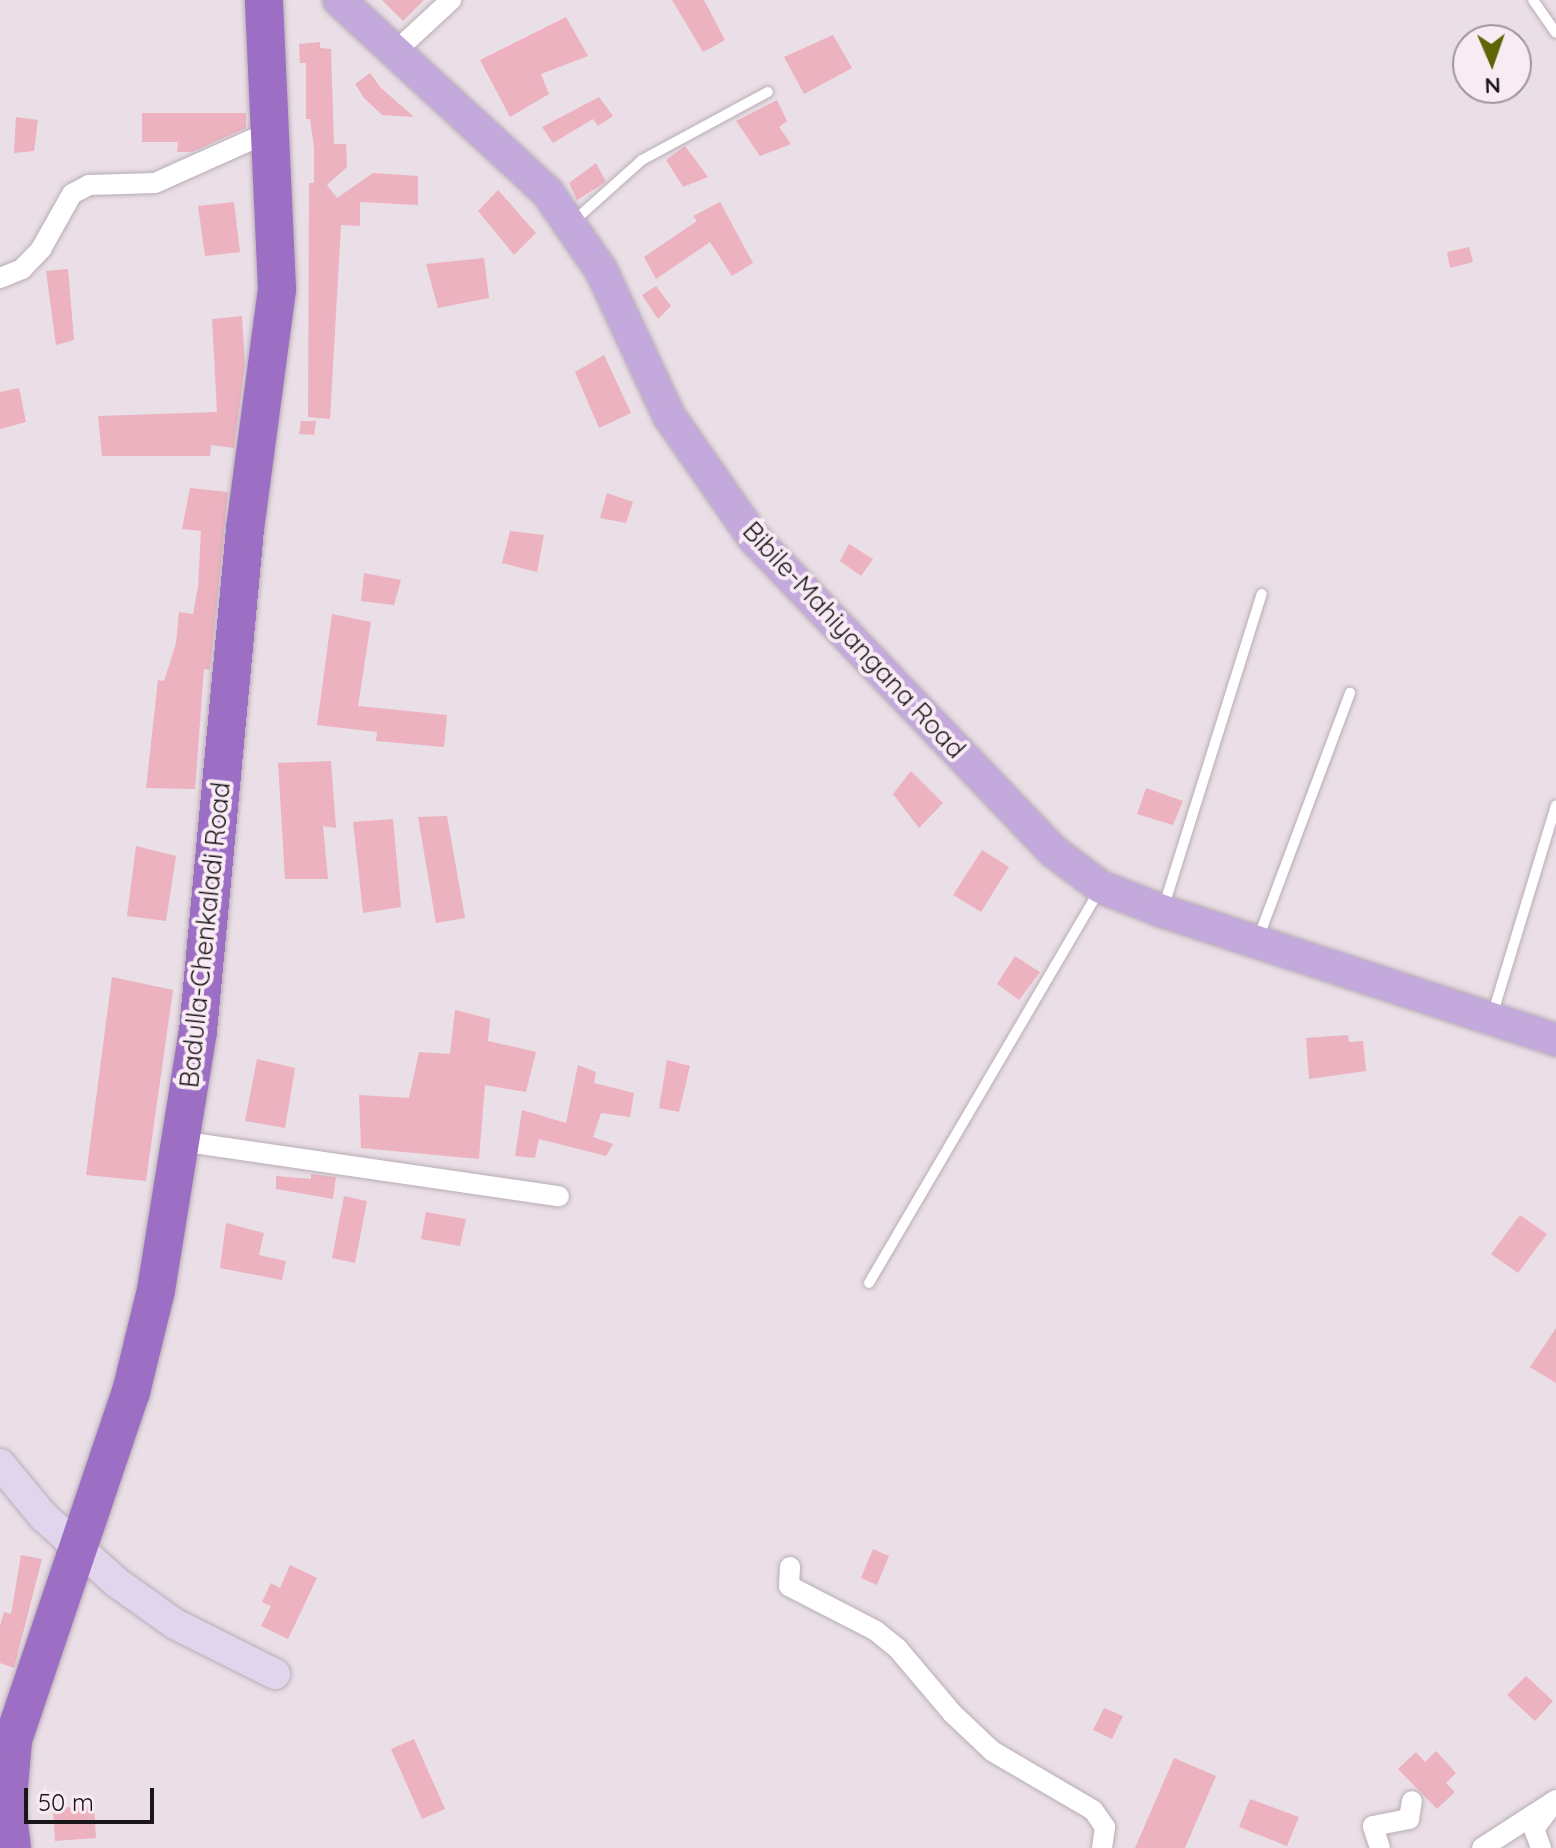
<!DOCTYPE html>
<html>
<head>
<meta charset="utf-8">
<style>
  body { margin:0 }
  #map { position:relative; width:1556px; height:1848px; overflow:hidden; background:#eadee7; font-family:Quicksand,sans-serif }
  div>[style] { position:absolute }
  .building>* { inset:0; background:#ecb2bf }
  .roads { filter:drop-shadow(0 0 2px #b8adb5) drop-shadow(0 0 2px #b8adb5) }
  .lane>* { height:10px; margin:-5px; padding:0 5px; transform-origin:5px; border-radius:5px; background:#fff }
  .street>* { height:20px; margin:-10px; padding:0 10px; transform-origin:10px; border-radius:10px; background:#fff }
  .secondary>* { height:30px; margin:-15px; padding:0 15px; transform-origin:15px; border-radius:15px; background:#e1d4ed }
  .primary>* { height:32px; margin:-16px; padding:0 16px; transform-origin:16px; border-radius:16px; background:#c4a9dc }
  .highway>* { height:38px; margin:-19px; padding:0 19px; transform-origin:19px; border-radius:19px; background:#9c6fc4 }
  span { translate:-50% -50%; white-space:nowrap; text-align:center; line-height:1.15; -webkit-text-stroke:8px #f8ebf4; paint-order:stroke }
  .street-label { font-size:26px; color:#191518 }
  .north { position:absolute; left:1452px; top:24px; width:80px; height:80px; box-sizing:border-box; background:#f8ebf4; border:2px solid #9f959c; border-radius:50%; rotate:178deg; font-size:22px; font-weight:700; line-height:32px; text-align:center; color:#191518 }
  .north::after { content:''; display:block; margin:auto; width:28px; height:36px; background:#5d6505; clip-path:polygon(50% 0,100% 100%,50% 72%,0 100%) }
  .scale { position:absolute; left:24px; top:1788px; width:130px; height:36px; box-sizing:border-box; border:4px solid #191518; border-top:0; padding-left:10px; font-size:24px; line-height:28px; white-space:nowrap; color:#191518; -webkit-text-stroke:6px #f8ebf4; paint-order:stroke }
</style>
</head>
<body>
<div id="map">
  <div class="building">
    <div style="clip-path:polygon(382px 0,424px 0,403px 21px)"></div>
    <div style="clip-path:polygon(672px 0,704px 0,725px 40px,703px 52px)"></div>
    <div style="clip-path:polygon(566px 17px,588px 56px,541px 74px,549px 94px,510px 117px,480px 60px)"></div>
    <div style="clip-path:polygon(833px 35px,852px 68px,804px 94px,784px 57px)"></div>
    <div style="clip-path:polygon(320px 42px,320px 48px,331px 49px,334px 144px,346px 144px,347px 167px,327px 185px,337px 198px,373px 173px,418px 176px,418px 205px,360px 202px,360px 226px,341px 225px,330px 419px,308px 417px,309px 183px,314px 183px,314px 148px,310px 119px,306px 119px,306px 63px,300px 63px,299px 44px)"></div>
    <div style="clip-path:polygon(370px 73px,380px 87px,414px 117px,382px 115px,364px 98px,355px 84px)"></div>
    <div style="clip-path:polygon(599px 97px,613px 116px,598px 126px,593px 119px,553px 143px,542px 127px)"></div>
    <div style="clip-path:polygon(777px 100px,787px 121px,779px 127px,791px 144px,760px 156px,736px 121px)"></div>
    <div style="clip-path:polygon(142px 113px,246px 113px,246px 128px,192px 152px,177px 152px,178px 142px,142px 142px)"></div>
    <div style="clip-path:polygon(16px 117px,38px 120px,34px 151px,14px 153px)"></div>
    <div style="clip-path:polygon(685px 146px,708px 177px,683px 187px,666px 160px)"></div>
    <div style="clip-path:polygon(596px 163px,606px 182px,577px 200px,569px 183px)"></div>
    <div style="clip-path:polygon(498px 190px,536px 233px,514px 255px,478px 211px)"></div>
    <div style="clip-path:polygon(234px 202px,240px 252px,205px 256px,198px 206px)"></div>
    <div style="clip-path:polygon(720px 202px,753px 263px,732px 276px,710px 242px,656px 279px,644px 257px,697px 221px,693px 216px)"></div>
    <div style="clip-path:polygon(1469px 247px,1473px 262px,1450px 268px,1447px 252px)"></div>
    <div style="clip-path:polygon(484px 258px,489px 298px,438px 308px,426px 264px)"></div>
    <div style="clip-path:polygon(68px 269px,74px 340px,56px 345px,46px 271px)"></div>
    <div style="clip-path:polygon(656px 286px,671px 306px,658px 319px,642px 295px)"></div>
    <div style="clip-path:polygon(242px 316px,245px 364px,234px 448px,211px 445px,210px 456px,102px 456px,98px 416px,217px 412px,212px 319px)"></div>
    <div style="clip-path:polygon(604px 355px,631px 413px,599px 428px,575px 372px)"></div>
    <div style="clip-path:polygon(19px 388px,26px 422px,0 429px,0 392px)"></div>
    <div style="clip-path:polygon(301px 421px,316px 421px,314px 435px,299px 434px)"></div>
    <div style="clip-path:polygon(190px 488px,228px 492px,210px 670px,204px 669px,195px 789px,146px 788px,158px 680px,164px 681px,176px 643px,179px 612px,193px 614px,198px 587px,201px 531px,182px 529px)"></div>
    <div style="clip-path:polygon(607px 493px,633px 502px,626px 523px,600px 518px)"></div>
    <div style="clip-path:polygon(510px 531px,544px 535px,537px 572px,502px 563px)"></div>
    <div style="clip-path:polygon(849px 544px,873px 559px,861px 576px,840px 561px)"></div>
    <div style="clip-path:polygon(364px 573px,401px 580px,394px 605px,361px 601px)"></div>
    <div style="clip-path:polygon(332px 614px,371px 622px,358px 706px,447px 715px,444px 747px,376px 741px,377px 732px,317px 725px)"></div>
    <div style="clip-path:polygon(331px 761px,336px 828px,323px 826px,328px 879px,285px 879px,278px 763px)"></div>
    <div style="clip-path:polygon(911px 771px,943px 803px,919px 828px,893px 794px)"></div>
    <div style="clip-path:polygon(1146px 788px,1183px 801px,1173px 825px,1137px 814px)"></div>
    <div style="clip-path:polygon(447px 816px,465px 918px,436px 923px,418px 817px)"></div>
    <div style="clip-path:polygon(393px 819px,401px 907px,363px 913px,353px 822px)"></div>
    <div style="clip-path:polygon(136px 846px,176px 856px,166px 921px,127px 916px)"></div>
    <div style="clip-path:polygon(982px 850px,1009px 867px,981px 912px,953px 895px)"></div>
    <div style="clip-path:polygon(1015px 956px,1040px 972px,1019px 1000px,997px 984px)"></div>
    <div style="clip-path:polygon(112px 977px,173px 990px,146px 1181px,86px 1175px)"></div>
    <div style="clip-path:polygon(455px 1010px,490px 1019px,488px 1041px,536px 1052px,526px 1092px,485px 1085px,479px 1159px,361px 1148px,359px 1095px,409px 1098px,419px 1052px,450px 1054px)"></div>
    <div style="clip-path:polygon(1348px 1035px,1349px 1042px,1363px 1041px,1366px 1071px,1309px 1079px,1306px 1038px)"></div>
    <div style="clip-path:polygon(257px 1059px,295px 1068px,285px 1128px,245px 1121px)"></div>
    <div style="clip-path:polygon(667px 1060px,690px 1066px,679px 1112px,659px 1108px)"></div>
    <div style="clip-path:polygon(578px 1065px,596px 1072px,594px 1083px,634px 1093px,630px 1117px,601px 1113px,593px 1137px,613px 1144px,606px 1156px,539px 1139px,535px 1158px,515px 1156px,522px 1110px,566px 1123px)"></div>
    <div style="clip-path:polygon(311px 1174px,336px 1177px,333px 1199px,276px 1189px,276px 1176px,311px 1179px)"></div>
    <div style="clip-path:polygon(344px 1196px,367px 1201px,355px 1263px,332px 1258px)"></div>
    <div style="clip-path:polygon(426px 1212px,466px 1219px,460px 1246px,421px 1239px)"></div>
    <div style="clip-path:polygon(1520px 1215px,1547px 1234px,1518px 1273px,1491px 1254px)"></div>
    <div style="clip-path:polygon(226px 1223px,264px 1233px,259px 1255px,286px 1261px,282px 1280px,220px 1268px)"></div>
    <div style="clip-path:polygon(1556px 1328px,1556px 1383px,1530px 1367px)"></div>
    <div style="clip-path:polygon(873px 1549px,889px 1556px,877px 1585px,861px 1578px)"></div>
    <div style="clip-path:polygon(21px 1555px,42px 1559px,14px 1668px,0 1663px,0 1626px,4px 1612px,11px 1614px)"></div>
    <div style="clip-path:polygon(290px 1565px,317px 1578px,288px 1639px,261px 1626px,271px 1606px,262px 1602px,271px 1583px,280px 1588px)"></div>
    <div style="clip-path:polygon(1526px 1676px,1553px 1701px,1535px 1721px,1507px 1695px)"></div>
    <div style="clip-path:polygon(1104px 1708px,1123px 1716px,1112px 1739px,1093px 1730px)"></div>
    <div style="clip-path:polygon(414px 1739px,445px 1809px,422px 1819px,391px 1749px)"></div>
    <div style="clip-path:polygon(1436px 1751px,1456px 1773px,1446px 1783px,1455px 1792px,1437px 1809px,1398px 1769px,1416px 1752px,1425px 1762px)"></div>
    <div style="clip-path:polygon(1174px 1758px,1216px 1776px,1185px 1848px,1135px 1848px)"></div>
    <div style="clip-path:polygon(1250px 1799px,1299px 1817px,1287px 1846px,1239px 1827px)"></div>
    <div style="clip-path:polygon(94px 1806px,96px 1838px,55px 1841px,53px 1808px)"></div>
  </div>
  <div class="roads">
    <div class="lane">
      <div style="left:1533px;top:0;width:40px;rotate:55.1deg"></div>
      <div style="left:574px;top:221px;width:91px;rotate:-41.9deg"></div>
      <div style="left:642px;top:160px;width:143px;rotate:-28.4deg"></div>
      <div style="left:1163px;top:909px;width:330px;rotate:-72.6deg"></div>
      <div style="left:1258px;top:939px;width:263px;rotate:-69.5deg"></div>
      <div style="left:1492px;top:1016px;width:220px;rotate:-73.1deg"></div>
      <div style="left:869px;top:1283px;width:457px;rotate:-59.6deg"></div>
    </div>
    <div class="street">
      <div style="left:397px;top:50px;width:74px;rotate:-42.8deg"></div>
      <div style="left:0;top:278px;width:24px;rotate:-22deg"></div>
      <div style="left:22px;top:269px;width:28px;rotate:-46deg"></div>
      <div style="left:41px;top:249px;width:63px;rotate:-60.6deg"></div>
      <div style="left:72px;top:194px;width:19px;rotate:-28deg"></div>
      <div style="left:89px;top:185px;width:66px;rotate:-1.7deg"></div>
      <div style="left:155px;top:183px;width:123px;rotate:-24.1deg"></div>
      <div style="left:180px;top:1141px;width:383px;rotate:8.3deg"></div>
      <div style="left:790px;top:1567px;width:19px;rotate:93deg"></div>
      <div style="left:789px;top:1586px;width:98px;rotate:27.3deg"></div>
      <div style="left:876px;top:1631px;width:28px;rotate:39deg"></div>
      <div style="left:898px;top:1649px;width:84px;rotate:49.8deg"></div>
      <div style="left:952px;top:1713px;width:55px;rotate:43.5deg"></div>
      <div style="left:992px;top:1751px;width:117px;rotate:30.3deg"></div>
      <div style="left:1093px;top:1810px;width:21px;rotate:55deg"></div>
      <div style="left:1105px;top:1827px;width:21px;rotate:98deg"></div>
      <div style="left:1380px;top:1848px;width:23px;rotate:-108deg"></div>
      <div style="left:1373px;top:1826px;width:37px;rotate:-11deg"></div>
      <div style="left:1409px;top:1819px;width:18px;rotate:-81deg"></div>
      <div style="left:1482px;top:1848px;width:88px;rotate:-33deg"></div>
      <div style="left:1541px;top:1848px;width:20px;rotate:-110deg"></div>
      <div style="left:1534px;top:1829px;width:25px;rotate:-53deg"></div>
    </div>
    <div class="secondary">
      <div style="left:0;top:1464px;width:67px;rotate:50.4deg"></div>
      <div style="left:43px;top:1516px;width:98px;rotate:42.1deg"></div>
      <div style="left:116px;top:1582px;width:72px;rotate:35.4deg"></div>
      <div style="left:175px;top:1624px;width:112px;rotate:26.6deg"></div>
    </div>
    <div class="primary">
      <div style="left:339px;top:0;width:284px;rotate:42.7deg"></div>
      <div style="left:548px;top:193px;width:93px;rotate:55.5deg"></div>
      <div style="left:601px;top:270px;width:161px;rotate:65deg"></div>
      <div style="left:669px;top:416px;width:147px;rotate:55.2deg"></div>
      <div style="left:753px;top:537px;width:434px;rotate:46.3deg"></div>
      <div style="left:1053px;top:851px;width:60px;rotate:36.9deg"></div>
      <div style="left:1101px;top:887px;width:66px;rotate:21.5deg"></div>
      <div style="left:1162px;top:911px;width:415px;rotate:18.1deg"></div>
    </div>
    <div class="highway">
      <div style="left:12px;top:1848px;width:39px;rotate:-97deg"></div>
      <div style="left:7px;top:1809px;width:69px;rotate:-85deg"></div>
      <div style="left:13px;top:1740px;width:367px;rotate:-71.3deg"></div>
      <div style="left:131px;top:1392px;width:105px;rotate:-76.2deg"></div>
      <div style="left:156px;top:1290px;width:262px;rotate:-80.8deg"></div>
      <div style="left:198px;top:1031px;width:504px;rotate:-84.65deg"></div>
      <div style="left:245px;top:529px;width:242px;rotate:-82.4deg"></div>
      <div style="left:277px;top:289px;width:289px;rotate:-92.6deg"></div>
    </div>
  </div>
  <div class="street-label">
    <span style="left:854px;top:640px;rotate:47deg">Bibile-Mahiyangana Road</span>
    <span style="left:205px;top:935px;rotate:-84deg">Badulla-Chenkaladi Road</span>
  </div>
  <div class="north">N</div>
  <div class="scale">50 m</div>
</div>
</body>
</html>
